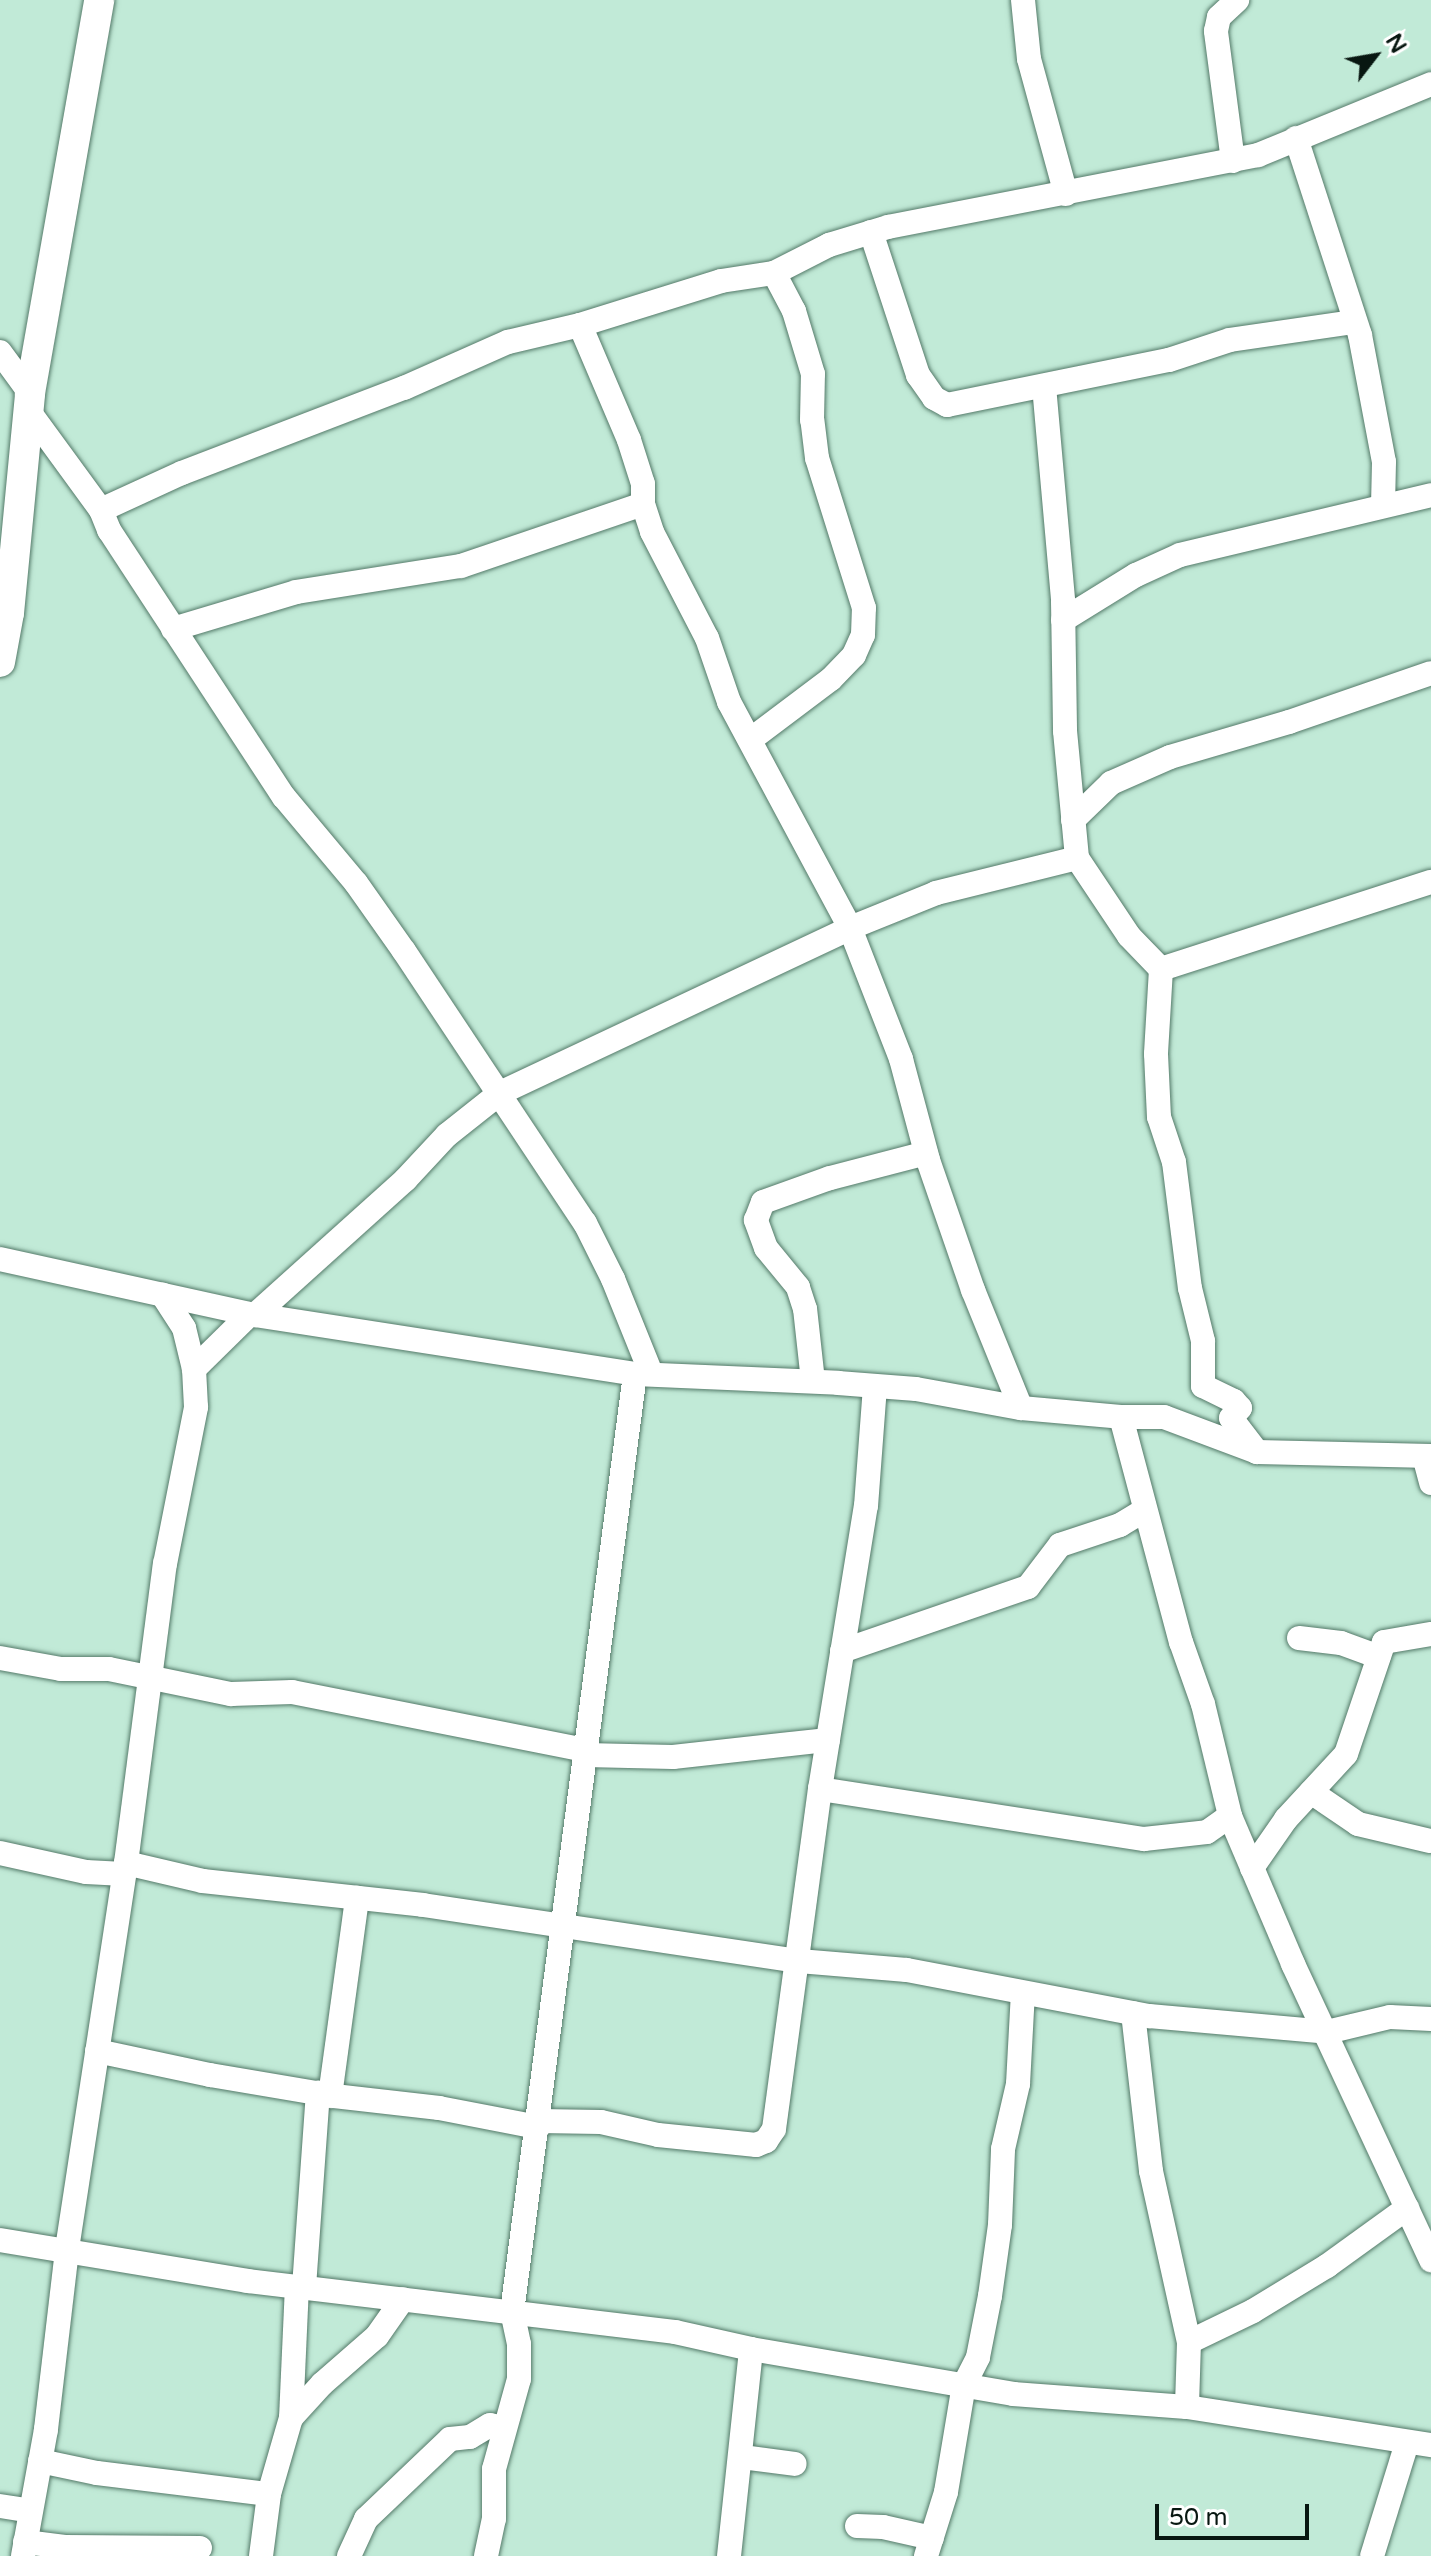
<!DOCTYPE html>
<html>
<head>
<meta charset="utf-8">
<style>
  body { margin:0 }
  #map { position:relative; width:1431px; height:2556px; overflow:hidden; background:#c1ead7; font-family:"Varela Round",sans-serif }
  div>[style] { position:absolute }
  .roads { filter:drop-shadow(0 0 2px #547a69) drop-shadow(0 0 2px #547a69) }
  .minor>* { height:24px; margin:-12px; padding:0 12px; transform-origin:12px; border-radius:12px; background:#fff }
  .tertiary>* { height:30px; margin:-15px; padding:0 15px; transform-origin:15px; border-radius:15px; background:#fff }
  span { translate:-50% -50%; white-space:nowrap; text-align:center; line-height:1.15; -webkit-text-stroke:7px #fff; paint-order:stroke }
  .north { position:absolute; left:1335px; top:16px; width:80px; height:80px; -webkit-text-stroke:6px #fff; paint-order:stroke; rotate:59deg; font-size:22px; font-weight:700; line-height:32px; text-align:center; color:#081711 }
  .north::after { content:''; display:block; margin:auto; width:28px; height:36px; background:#081711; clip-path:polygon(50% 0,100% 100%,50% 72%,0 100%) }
  .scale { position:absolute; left:1155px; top:2504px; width:154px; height:36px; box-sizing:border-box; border:4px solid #081711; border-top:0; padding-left:10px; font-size:24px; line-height:28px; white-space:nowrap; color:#081711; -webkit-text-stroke:6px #fff; paint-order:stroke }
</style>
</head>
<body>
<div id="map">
  <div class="roads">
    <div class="minor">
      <div style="left:1023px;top:0;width:59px;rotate:84.2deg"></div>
      <div style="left:1029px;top:59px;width:140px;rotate:74.7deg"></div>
      <div style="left:1296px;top:138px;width:207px;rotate:72deg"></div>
      <div style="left:1360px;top:335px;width:129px;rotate:79.3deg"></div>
      <div style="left:1384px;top:462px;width:43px;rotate:91.3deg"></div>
      <div style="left:1233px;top:161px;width:131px;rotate:-97.5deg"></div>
      <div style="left:1216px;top:31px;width:14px;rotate:-78deg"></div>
      <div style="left:1219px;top:17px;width:25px;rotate:-43deg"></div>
      <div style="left:871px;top:232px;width:151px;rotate:71.8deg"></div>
      <div style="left:918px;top:375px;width:28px;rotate:55deg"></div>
      <div style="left:934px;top:398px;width:15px;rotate:28deg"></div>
      <div style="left:947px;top:405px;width:227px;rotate:-11.5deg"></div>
      <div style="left:1169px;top:360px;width:64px;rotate:-18.2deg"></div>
      <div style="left:1230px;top:340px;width:124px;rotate:-8.3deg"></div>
      <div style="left:580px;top:325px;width:125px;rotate:66.9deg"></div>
      <div style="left:629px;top:440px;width:46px;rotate:72.3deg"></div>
      <div style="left:643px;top:484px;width:20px;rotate:90deg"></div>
      <div style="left:643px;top:504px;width:29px;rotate:72deg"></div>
      <div style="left:652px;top:532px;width:119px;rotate:62.6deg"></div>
      <div style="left:707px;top:638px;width:68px;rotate:71deg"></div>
      <div style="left:729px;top:702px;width:256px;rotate:61.8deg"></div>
      <div style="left:850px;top:928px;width:141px;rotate:68.7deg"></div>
      <div style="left:901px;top:1059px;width:105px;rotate:75deg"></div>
      <div style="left:928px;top:1160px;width:138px;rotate:70.9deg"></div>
      <div style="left:973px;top:1290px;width:127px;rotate:67.9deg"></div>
      <div style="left:0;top:352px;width:51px;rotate:53.8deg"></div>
      <div style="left:1044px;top:386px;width:216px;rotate:84.9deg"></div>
      <div style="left:1063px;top:601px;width:130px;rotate:89.1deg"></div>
      <div style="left:1065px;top:731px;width:128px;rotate:84.6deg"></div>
      <div style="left:1077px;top:858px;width:94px;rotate:56.3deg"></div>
      <div style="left:1129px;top:936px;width:46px;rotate:45.9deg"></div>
      <div style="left:1161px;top:969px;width:284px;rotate:-17.9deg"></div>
      <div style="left:28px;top:410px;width:124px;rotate:53.9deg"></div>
      <div style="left:101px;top:510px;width:22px;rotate:68deg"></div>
      <div style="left:109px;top:530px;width:319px;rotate:56.8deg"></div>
      <div style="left:284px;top:797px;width:112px;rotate:50.1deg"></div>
      <div style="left:356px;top:883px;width:83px;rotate:54.8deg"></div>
      <div style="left:404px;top:951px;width:327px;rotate:56.4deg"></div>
      <div style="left:585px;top:1223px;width:63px;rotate:63.4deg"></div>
      <div style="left:613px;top:1279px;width:101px;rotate:68deg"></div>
      <div style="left:101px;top:510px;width:89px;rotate:-24.6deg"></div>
      <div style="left:182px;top:473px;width:238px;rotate:-21deg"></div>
      <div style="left:404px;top:388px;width:114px;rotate:-23.9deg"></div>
      <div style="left:508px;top:342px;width:74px;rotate:-13.3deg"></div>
      <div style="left:580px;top:325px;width:148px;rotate:-17.3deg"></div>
      <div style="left:721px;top:281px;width:54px;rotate:-8.6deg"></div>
      <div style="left:774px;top:273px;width:62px;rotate:-27deg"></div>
      <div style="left:829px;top:245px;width:62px;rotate:-17deg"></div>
      <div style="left:888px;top:227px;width:377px;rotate:-11deg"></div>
      <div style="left:1258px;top:155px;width:187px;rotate:-22.3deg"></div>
      <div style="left:1063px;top:620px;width:86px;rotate:-31.7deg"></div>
      <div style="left:1136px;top:575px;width:48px;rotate:-24.4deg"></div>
      <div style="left:1180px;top:555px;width:258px;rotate:-13.4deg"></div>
      <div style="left:173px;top:629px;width:128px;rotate:-16.7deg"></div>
      <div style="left:296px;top:592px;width:167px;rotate:-9deg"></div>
      <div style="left:461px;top:566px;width:192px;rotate:-18.8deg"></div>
      <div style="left:750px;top:740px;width:101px;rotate:-37deg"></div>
      <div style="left:831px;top:679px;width:33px;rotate:-46deg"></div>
      <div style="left:854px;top:655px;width:22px;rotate:-66deg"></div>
      <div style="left:863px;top:635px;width:27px;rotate:-88deg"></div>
      <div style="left:864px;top:608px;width:157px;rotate:-107.4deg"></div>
      <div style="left:817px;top:458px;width:38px;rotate:-97deg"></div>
      <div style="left:812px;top:420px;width:46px;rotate:-88.8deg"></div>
      <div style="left:813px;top:374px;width:66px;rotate:-106.8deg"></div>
      <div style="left:794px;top:311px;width:43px;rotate:-117.8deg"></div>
      <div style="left:1073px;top:820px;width:53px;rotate:-44.2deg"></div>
      <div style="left:1111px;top:783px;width:64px;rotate:-23.8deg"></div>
      <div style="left:1170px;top:757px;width:124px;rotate:-16.4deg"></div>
      <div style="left:1289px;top:722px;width:150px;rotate:-19deg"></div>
      <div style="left:1161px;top:969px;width:85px;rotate:93.4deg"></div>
      <div style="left:1156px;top:1054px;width:63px;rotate:87.3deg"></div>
      <div style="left:1159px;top:1117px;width:47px;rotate:71.6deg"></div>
      <div style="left:1174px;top:1162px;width:127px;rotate:82.8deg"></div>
      <div style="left:1190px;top:1288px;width:55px;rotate:76.2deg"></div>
      <div style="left:1203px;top:1341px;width:45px;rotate:90deg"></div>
      <div style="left:1203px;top:1386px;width:34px;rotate:26deg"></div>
      <div style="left:1234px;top:1401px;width:9px;rotate:49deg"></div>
      <div style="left:1240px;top:1408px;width:13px;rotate:132deg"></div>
      <div style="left:1231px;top:1418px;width:43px;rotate:52.6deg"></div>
      <div style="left:0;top:1259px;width:261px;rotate:12.4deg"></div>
      <div style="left:255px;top:1315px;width:385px;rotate:8.8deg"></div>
      <div style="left:635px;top:1374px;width:203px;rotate:2.5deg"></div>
      <div style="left:838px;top:1383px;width:78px;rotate:4.4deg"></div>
      <div style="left:916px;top:1389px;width:107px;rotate:10.3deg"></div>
      <div style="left:1021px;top:1408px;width:100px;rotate:5.1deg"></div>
      <div style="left:1121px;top:1417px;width:43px"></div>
      <div style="left:1164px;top:1417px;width:99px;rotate:20.6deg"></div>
      <div style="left:1257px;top:1452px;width:174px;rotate:1.3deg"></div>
      <div style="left:255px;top:1315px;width:202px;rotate:-42deg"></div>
      <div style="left:405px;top:1180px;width:62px;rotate:-47deg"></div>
      <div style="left:447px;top:1135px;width:68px;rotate:-38.4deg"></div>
      <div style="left:500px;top:1093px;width:387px;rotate:-25.2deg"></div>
      <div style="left:850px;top:928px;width:93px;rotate:-22.1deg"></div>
      <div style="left:936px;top:893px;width:145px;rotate:-13.9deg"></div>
      <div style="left:194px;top:1369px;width:78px;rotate:-44.5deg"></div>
      <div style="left:813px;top:1381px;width:72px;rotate:-96.3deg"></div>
      <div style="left:805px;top:1309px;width:23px;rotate:-108deg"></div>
      <div style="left:798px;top:1287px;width:50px;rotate:-129.4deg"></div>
      <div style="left:766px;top:1248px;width:30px;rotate:-110deg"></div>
      <div style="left:756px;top:1220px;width:19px;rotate:-69deg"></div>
      <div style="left:763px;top:1202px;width:71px;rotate:-19.7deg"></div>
      <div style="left:830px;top:1178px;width:99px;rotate:-14.6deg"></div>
      <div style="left:1121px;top:1417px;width:233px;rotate:75.1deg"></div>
      <div style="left:1181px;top:1642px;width:66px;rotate:70.5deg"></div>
      <div style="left:1203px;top:1704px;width:115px;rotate:76.4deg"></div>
      <div style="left:1230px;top:1816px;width:161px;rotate:66.9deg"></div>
      <div style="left:1293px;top:1964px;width:327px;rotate:65deg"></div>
      <div style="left:1424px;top:1456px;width:28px;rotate:75deg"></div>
      <div style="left:1299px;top:1638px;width:42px;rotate:6.8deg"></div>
      <div style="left:1341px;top:1643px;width:40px;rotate:20.2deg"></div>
      <div style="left:842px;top:1651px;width:197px;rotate:-19deg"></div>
      <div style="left:1028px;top:1587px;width:53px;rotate:-52.7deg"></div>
      <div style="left:1060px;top:1545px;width:63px;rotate:-18.4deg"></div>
      <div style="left:1120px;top:1525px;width:29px;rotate:-31deg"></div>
      <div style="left:0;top:1658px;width:62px;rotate:10.2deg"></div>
      <div style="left:61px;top:1669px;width:48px"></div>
      <div style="left:109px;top:1669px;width:125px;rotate:11.6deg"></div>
      <div style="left:231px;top:1694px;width:61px;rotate:-1.9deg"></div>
      <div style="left:292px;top:1692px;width:300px;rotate:11.2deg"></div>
      <div style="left:585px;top:1755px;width:88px;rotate:1.3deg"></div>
      <div style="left:673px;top:1757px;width:156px;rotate:-6.3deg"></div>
      <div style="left:820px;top:1789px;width:328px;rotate:8.8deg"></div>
      <div style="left:1144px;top:1839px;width:63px;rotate:-6.3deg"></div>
      <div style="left:1207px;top:1832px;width:28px;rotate:-35deg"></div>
      <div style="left:1311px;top:1792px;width:57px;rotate:34.2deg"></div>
      <div style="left:1358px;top:1824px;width:74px;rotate:13.3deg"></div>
      <div style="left:0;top:1853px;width:88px;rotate:12.5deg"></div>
      <div style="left:86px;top:1872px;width:38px;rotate:3deg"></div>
      <div style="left:126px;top:1863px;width:79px;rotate:13.2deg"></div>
      <div style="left:203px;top:1881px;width:221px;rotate:6.2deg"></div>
      <div style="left:423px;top:1905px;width:380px;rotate:8.5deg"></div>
      <div style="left:799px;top:1961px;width:108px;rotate:4.8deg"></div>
      <div style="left:907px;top:1970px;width:246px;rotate:10.8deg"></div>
      <div style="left:1149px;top:2016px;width:179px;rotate:5.1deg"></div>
      <div style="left:1327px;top:2032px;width:65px;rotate:-13.4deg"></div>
      <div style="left:1390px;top:2017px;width:41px;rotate:2.8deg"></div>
      <div style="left:1252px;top:1868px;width:60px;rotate:-55.2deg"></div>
      <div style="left:1286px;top:1819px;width:88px;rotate:-47.3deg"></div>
      <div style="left:1346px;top:1754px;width:118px;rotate:-71.3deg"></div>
      <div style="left:1384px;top:1642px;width:48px;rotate:-9.7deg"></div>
      <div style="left:1133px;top:2013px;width:159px;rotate:83.5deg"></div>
      <div style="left:1151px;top:2171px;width:175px;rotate:77.5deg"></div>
      <div style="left:1189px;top:2342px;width:65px;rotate:91.8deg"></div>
      <div style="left:97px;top:2051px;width:116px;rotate:12deg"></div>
      <div style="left:210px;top:2075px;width:126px;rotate:9.6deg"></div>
      <div style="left:334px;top:2096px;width:106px;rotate:6.5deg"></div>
      <div style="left:439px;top:2108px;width:101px;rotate:10.9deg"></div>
      <div style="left:330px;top:2096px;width:200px;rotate:-82.2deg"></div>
      <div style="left:539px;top:2121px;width:62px;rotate:0.9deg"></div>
      <div style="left:601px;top:2122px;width:58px;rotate:12.8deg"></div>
      <div style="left:658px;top:2135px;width:99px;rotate:5.8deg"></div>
      <div style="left:756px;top:2145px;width:11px;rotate:-22deg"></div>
      <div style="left:766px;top:2141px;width:14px;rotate:-56deg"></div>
      <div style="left:774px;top:2129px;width:343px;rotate:-82.3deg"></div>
      <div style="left:820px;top:1789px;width:287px;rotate:-80.8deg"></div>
      <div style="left:866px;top:1506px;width:120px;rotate:-85.7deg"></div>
      <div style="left:0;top:2240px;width:251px;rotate:9.4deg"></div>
      <div style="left:248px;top:2281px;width:430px;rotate:6.8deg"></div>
      <div style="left:675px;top:2332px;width:78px;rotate:12.6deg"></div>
      <div style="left:751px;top:2349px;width:266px;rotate:9.7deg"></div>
      <div style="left:1013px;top:2394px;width:174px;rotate:4.3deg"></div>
      <div style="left:1187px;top:2407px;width:247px;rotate:8.9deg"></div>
      <div style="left:304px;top:2287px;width:195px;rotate:-85.9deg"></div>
      <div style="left:1189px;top:2342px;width:71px;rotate:-25.8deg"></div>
      <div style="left:1253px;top:2311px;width:87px;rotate:-31.3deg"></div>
      <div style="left:1327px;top:2266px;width:99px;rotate:-35.9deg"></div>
      <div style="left:291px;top:2418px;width:46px;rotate:-47.6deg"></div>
      <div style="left:322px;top:2384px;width:73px;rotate:-41.1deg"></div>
      <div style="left:377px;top:2336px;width:45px;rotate:-54.9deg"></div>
      <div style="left:742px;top:2457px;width:53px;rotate:7.5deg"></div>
      <div style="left:40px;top:2461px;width:58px;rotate:11.9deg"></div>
      <div style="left:97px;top:2473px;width:173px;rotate:7deg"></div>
      <div style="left:0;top:2506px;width:30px;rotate:9deg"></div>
      <div style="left:857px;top:2526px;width:26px;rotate:2deg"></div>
      <div style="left:883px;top:2527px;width:50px;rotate:12.7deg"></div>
      <div style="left:25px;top:2542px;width:40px;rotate:7.1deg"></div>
      <div style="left:65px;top:2547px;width:135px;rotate:0.4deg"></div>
      <div style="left:23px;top:2556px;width:129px;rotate:-79.7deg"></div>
      <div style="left:46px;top:2429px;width:181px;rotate:-83.3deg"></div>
      <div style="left:67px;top:2249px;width:390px;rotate:-81.3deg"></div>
      <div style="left:126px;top:1863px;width:302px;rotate:-82.6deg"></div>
      <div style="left:165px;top:1564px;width:160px;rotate:-78.8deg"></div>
      <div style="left:196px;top:1407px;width:38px;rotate:-93deg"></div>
      <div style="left:194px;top:1369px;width:42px;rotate:-103.7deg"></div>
      <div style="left:184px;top:1328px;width:40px;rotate:-122.9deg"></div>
      <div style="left:261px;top:2556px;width:63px;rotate:-82.6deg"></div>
      <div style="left:269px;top:2494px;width:79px;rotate:-73.9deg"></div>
      <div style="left:291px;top:2418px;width:131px;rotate:-87.4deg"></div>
      <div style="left:349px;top:2556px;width:41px;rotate:-65.3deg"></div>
      <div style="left:366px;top:2519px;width:116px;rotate:-43.6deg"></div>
      <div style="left:450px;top:2439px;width:20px;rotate:-6deg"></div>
      <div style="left:470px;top:2437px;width:23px;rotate:-31deg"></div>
      <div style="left:490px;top:2425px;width:14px;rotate:12deg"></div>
      <div style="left:486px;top:2556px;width:38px;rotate:-78deg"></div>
      <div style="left:494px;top:2519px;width:50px;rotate:-90deg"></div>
      <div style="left:494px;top:2469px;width:93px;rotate:-74.5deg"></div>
      <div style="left:519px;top:2379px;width:35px;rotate:-90deg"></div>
      <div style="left:519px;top:2344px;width:33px;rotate:-102deg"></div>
      <div style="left:512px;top:2312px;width:946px;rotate:-82.53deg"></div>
      <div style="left:729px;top:2556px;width:208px;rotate:-83.9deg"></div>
      <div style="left:926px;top:2556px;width:67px;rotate:-72.6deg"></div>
      <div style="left:946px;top:2492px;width:109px;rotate:-80.5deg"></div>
      <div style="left:964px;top:2385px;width:31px;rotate:-63deg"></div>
      <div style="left:978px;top:2357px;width:62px;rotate:-78.9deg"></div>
      <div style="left:990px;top:2296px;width:72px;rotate:-82deg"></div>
      <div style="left:1000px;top:2225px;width:76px;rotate:-87.7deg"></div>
      <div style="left:1003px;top:2149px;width:67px;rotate:-77deg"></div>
      <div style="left:1018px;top:2084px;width:91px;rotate:-86.9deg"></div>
      <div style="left:1372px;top:2556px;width:118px;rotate:-72.8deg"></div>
    </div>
    <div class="tertiary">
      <div style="left:0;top:662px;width:50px;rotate:-79.6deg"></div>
      <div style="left:9px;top:613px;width:221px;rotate:-84.5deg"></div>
      <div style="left:30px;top:393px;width:399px;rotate:-80deg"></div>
    </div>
  </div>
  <div class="north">N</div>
  <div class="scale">50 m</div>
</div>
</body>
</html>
